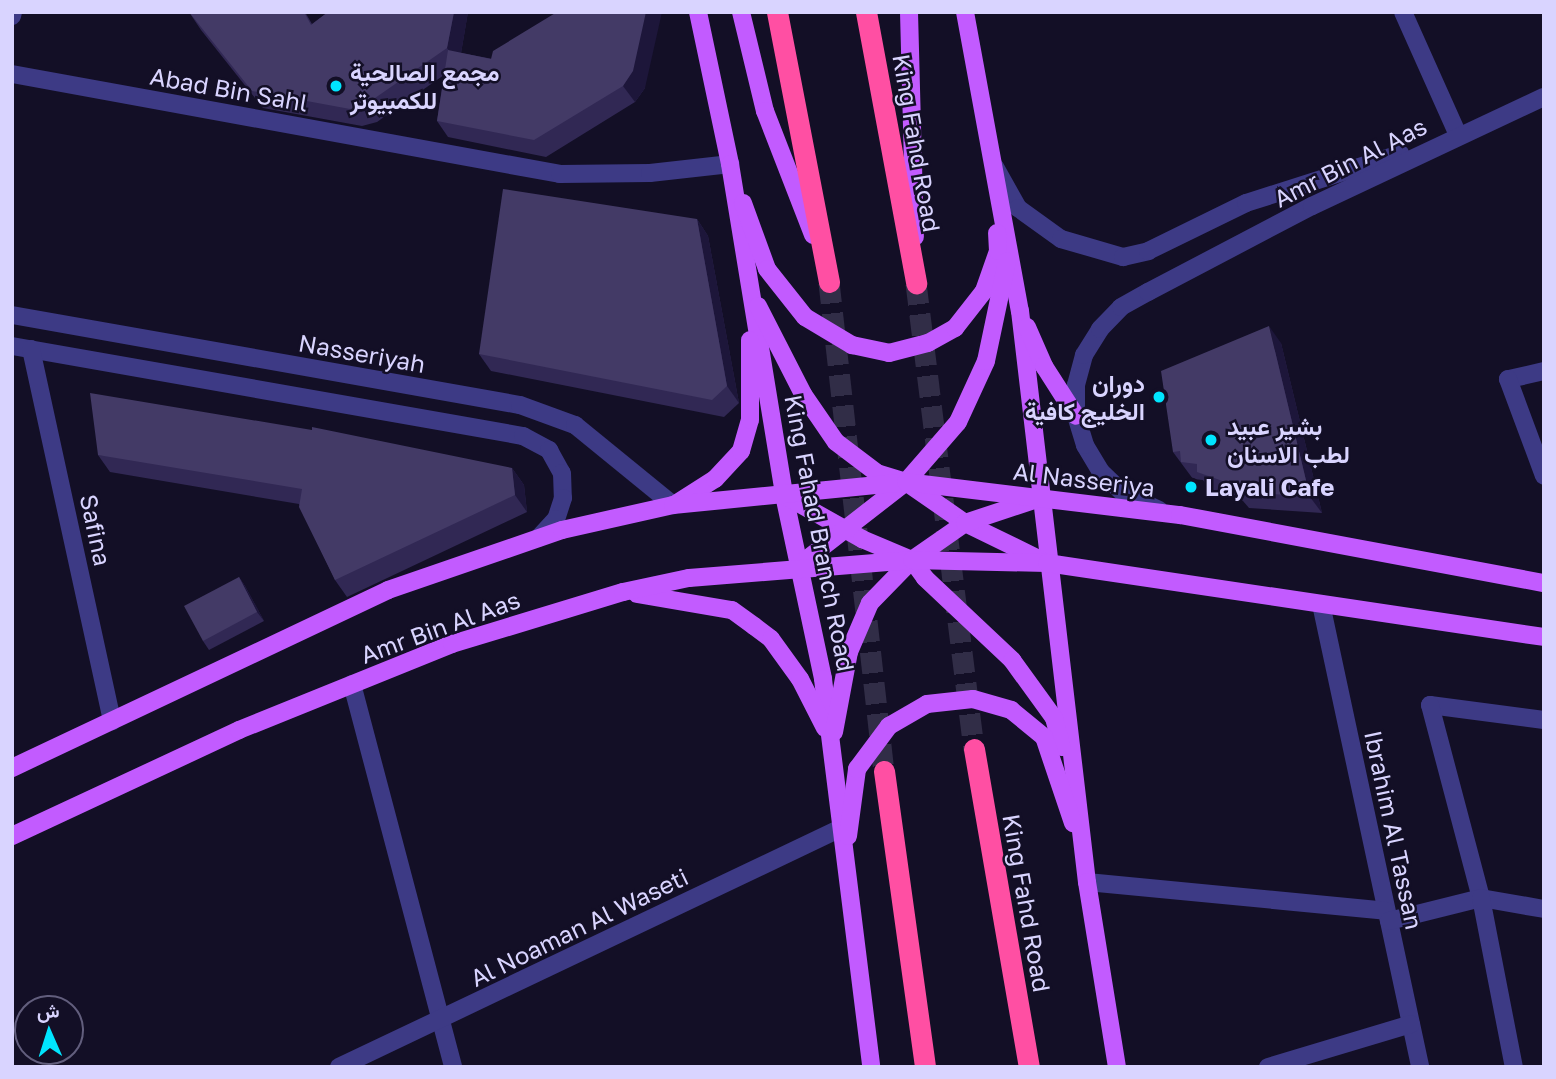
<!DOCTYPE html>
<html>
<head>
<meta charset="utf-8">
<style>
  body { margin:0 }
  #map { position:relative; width:1556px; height:1079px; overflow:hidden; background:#130f26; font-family:"Golos Text",Vazirmatn,sans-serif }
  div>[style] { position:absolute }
  .highway-tunnel>* { height:21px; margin-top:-10.5px; transform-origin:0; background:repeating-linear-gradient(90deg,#312d47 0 21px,transparent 0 31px) }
  .minor>* { height:18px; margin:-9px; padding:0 9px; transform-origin:9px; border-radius:9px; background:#3d3a85 }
  .major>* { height:18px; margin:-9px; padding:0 9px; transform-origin:9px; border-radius:9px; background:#c25bff }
  .highway>* { height:21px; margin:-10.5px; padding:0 10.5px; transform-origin:10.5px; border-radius:10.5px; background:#ff4fa3 }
  .wall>* { inset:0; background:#312854 }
  .shaded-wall>* { inset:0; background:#1d163a }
  .building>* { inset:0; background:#433a66 }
  .dots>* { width:19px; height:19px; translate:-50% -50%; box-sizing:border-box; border:4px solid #130f26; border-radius:50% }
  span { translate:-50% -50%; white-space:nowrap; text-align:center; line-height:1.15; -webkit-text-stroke:5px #130f26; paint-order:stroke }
  .poi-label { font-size:24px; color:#d9d4ff; font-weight:700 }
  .left { translate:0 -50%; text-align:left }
  .right { translate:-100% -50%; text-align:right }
  .street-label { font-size:24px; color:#d9d4ff }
  .frame { position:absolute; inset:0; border:14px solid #d9d4ff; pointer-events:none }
  .north { position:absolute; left:14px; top:995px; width:70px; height:70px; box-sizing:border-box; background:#130f26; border:2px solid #625e7d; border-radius:50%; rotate:357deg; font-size:19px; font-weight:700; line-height:28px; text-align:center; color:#d9d4ff }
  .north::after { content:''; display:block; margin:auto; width:24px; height:32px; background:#00e5ff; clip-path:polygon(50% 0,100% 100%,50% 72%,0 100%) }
</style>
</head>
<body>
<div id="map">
  <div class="highway-tunnel">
    <div style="left:829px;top:282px;width:492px;rotate:83.6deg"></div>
    <div style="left:916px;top:283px;width:470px;rotate:82.9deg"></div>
  </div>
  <div class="minor">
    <div style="left:1403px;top:12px;width:135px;rotate:65.9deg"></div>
    <div style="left:12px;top:16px;width:4px;rotate:-76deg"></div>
    <div style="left:12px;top:74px;width:557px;rotate:10.34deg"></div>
    <div style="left:560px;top:174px;width:90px;rotate:-0.6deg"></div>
    <div style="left:650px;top:173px;width:81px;rotate:-6.4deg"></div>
    <div style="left:995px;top:167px;width:47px;rotate:60.7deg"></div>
    <div style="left:1018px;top:208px;width:53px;rotate:35.8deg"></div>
    <div style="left:1061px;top:239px;width:65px;rotate:16.2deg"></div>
    <div style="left:1123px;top:257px;width:26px;rotate:-13deg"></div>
    <div style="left:1148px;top:251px;width:109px;rotate:-26.1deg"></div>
    <div style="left:1246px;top:203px;width:162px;rotate:-17.7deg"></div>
    <div style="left:12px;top:315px;width:516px;rotate:10.05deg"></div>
    <div style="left:520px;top:405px;width:59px;rotate:20deg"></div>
    <div style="left:575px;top:425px;width:127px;rotate:39.2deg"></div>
    <div style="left:12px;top:346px;width:519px;rotate:9.99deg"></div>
    <div style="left:523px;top:436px;width:30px;rotate:28deg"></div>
    <div style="left:549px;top:450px;width:26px;rotate:61deg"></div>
    <div style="left:562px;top:473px;width:25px;rotate:88deg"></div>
    <div style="left:563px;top:498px;width:22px;rotate:108deg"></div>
    <div style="left:556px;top:519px;width:26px;rotate:133deg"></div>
    <div style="left:31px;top:349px;width:381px;rotate:77.7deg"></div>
    <div style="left:1544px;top:371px;width:37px;rotate:167deg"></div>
    <div style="left:1508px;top:379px;width:103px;rotate:69.6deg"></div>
    <div style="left:1159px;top:510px;width:40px;rotate:-155deg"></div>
    <div style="left:1123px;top:493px;width:30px;rotate:-136deg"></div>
    <div style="left:1101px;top:472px;width:31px;rotate:-121deg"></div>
    <div style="left:1085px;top:445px;width:30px;rotate:-107deg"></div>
    <div style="left:1076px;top:416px;width:31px;rotate:-90deg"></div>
    <div style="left:1076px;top:385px;width:31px;rotate:-75deg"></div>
    <div style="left:1084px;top:355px;width:31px;rotate:-58deg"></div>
    <div style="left:1100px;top:329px;width:30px;rotate:-46deg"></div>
    <div style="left:1121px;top:307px;width:31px;rotate:-29deg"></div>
    <div style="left:1148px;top:292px;width:185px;rotate:-27.7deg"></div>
    <div style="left:1312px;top:206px;width:256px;rotate:-25.2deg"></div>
    <div style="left:1321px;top:604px;width:473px;rotate:77.9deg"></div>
    <div style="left:352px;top:684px;width:396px;rotate:75.2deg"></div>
    <div style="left:1544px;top:720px;width:115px;rotate:-172.5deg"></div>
    <div style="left:1430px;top:705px;width:200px;rotate:75.2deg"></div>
    <div style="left:1481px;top:898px;width:64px;rotate:9.9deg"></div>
    <div style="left:1087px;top:882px;width:300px;rotate:5.5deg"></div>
    <div style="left:1389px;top:921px;width:95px;rotate:-14deg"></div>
    <div style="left:1481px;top:898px;width:172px;rotate:79deg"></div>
    <div style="left:339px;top:1067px;width:554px;rotate:-25.45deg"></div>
    <div style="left:1268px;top:1067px;width:149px;rotate:-16.7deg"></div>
  </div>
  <div class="major">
    <div style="left:698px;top:12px;width:155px;rotate:78.1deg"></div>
    <div style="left:730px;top:164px;width:335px;rotate:80.7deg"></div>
    <div style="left:784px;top:495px;width:188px;rotate:78deg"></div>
    <div style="left:823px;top:679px;width:391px;rotate:82.9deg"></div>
    <div style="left:741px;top:12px;width:102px;rotate:76.4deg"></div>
    <div style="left:765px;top:111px;width:133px;rotate:68.8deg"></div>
    <div style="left:909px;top:12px;width:225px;rotate:88.5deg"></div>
    <div style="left:965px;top:12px;width:304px;rotate:79.6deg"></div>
    <div style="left:1020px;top:311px;width:575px;rotate:83.31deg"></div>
    <div style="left:1087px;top:882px;width:187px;rotate:80.8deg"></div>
    <div style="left:743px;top:203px;width:70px;rotate:70deg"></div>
    <div style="left:767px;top:269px;width:61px;rotate:51.6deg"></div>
    <div style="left:805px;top:317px;width:55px;rotate:30.8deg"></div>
    <div style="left:852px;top:345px;width:38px;rotate:12deg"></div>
    <div style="left:889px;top:353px;width:40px;rotate:-14.4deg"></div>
    <div style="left:928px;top:343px;width:31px;rotate:-29deg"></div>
    <div style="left:955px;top:328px;width:47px;rotate:-51.9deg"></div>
    <div style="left:984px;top:291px;width:42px;rotate:-70.7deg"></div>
    <div style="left:998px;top:251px;width:18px;rotate:-93deg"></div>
    <div style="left:758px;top:306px;width:99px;rotate:62.9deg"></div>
    <div style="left:803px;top:394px;width:58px;rotate:55.5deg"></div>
    <div style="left:836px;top:442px;width:51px;rotate:37.1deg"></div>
    <div style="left:877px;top:473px;width:30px;rotate:17deg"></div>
    <div style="left:906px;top:482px;width:72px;rotate:34.8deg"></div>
    <div style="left:965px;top:523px;width:85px;rotate:26deg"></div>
    <div style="left:1027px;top:327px;width:43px;rotate:66.4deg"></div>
    <div style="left:1044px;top:366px;width:59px;rotate:57.4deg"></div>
    <div style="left:784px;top:495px;width:90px;rotate:29.4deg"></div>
    <div style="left:862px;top:539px;width:54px;rotate:22.8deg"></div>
    <div style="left:912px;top:560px;width:22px;rotate:54deg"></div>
    <div style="left:925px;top:578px;width:120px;rotate:43.3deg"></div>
    <div style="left:1012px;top:660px;width:72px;rotate:54.1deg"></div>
    <div style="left:1054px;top:718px;width:30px;rotate:75deg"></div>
    <div style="left:677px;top:503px;width:45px;rotate:-32.3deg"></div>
    <div style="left:715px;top:479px;width:38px;rotate:-47deg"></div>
    <div style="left:741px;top:451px;width:32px;rotate:-74deg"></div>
    <div style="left:750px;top:420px;width:80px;rotate:-90deg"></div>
    <div style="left:798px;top:566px;width:137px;rotate:-37.9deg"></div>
    <div style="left:906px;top:482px;width:79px;rotate:-49.1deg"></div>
    <div style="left:958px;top:422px;width:67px;rotate:-65.3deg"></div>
    <div style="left:986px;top:361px;width:102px;rotate:-78.1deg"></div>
    <div style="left:637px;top:594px;width:96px;rotate:9.6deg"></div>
    <div style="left:732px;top:610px;width:27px;rotate:36deg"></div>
    <div style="left:754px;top:626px;width:21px;rotate:37deg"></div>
    <div style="left:771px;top:639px;width:49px;rotate:54.1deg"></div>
    <div style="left:800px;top:679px;width:55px;rotate:63deg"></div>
    <div style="left:834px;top:732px;width:81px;rotate:-79.4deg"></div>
    <div style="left:849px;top:652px;width:53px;rotate:-66.8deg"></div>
    <div style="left:870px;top:603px;width:60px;rotate:-45.7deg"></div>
    <div style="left:912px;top:560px;width:65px;rotate:-34.9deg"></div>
    <div style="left:965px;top:523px;width:73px;rotate:-18.4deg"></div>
    <div style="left:12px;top:768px;width:416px;rotate:-25.3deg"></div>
    <div style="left:388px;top:590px;width:184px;rotate:-19deg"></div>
    <div style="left:562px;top:530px;width:114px;rotate:-12.7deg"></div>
    <div style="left:673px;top:505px;width:234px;rotate:-5.6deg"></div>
    <div style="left:906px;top:482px;width:276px;rotate:6.9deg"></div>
    <div style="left:1180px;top:515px;width:370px;rotate:10.6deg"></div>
    <div style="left:12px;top:836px;width:251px;rotate:-25deg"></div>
    <div style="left:239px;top:730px;width:230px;rotate:-22deg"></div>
    <div style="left:452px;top:644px;width:179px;rotate:-16.9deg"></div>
    <div style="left:623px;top:592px;width:67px;rotate:-12deg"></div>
    <div style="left:689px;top:578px;width:224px;rotate:-4.6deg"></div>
    <div style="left:912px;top:560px;width:135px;rotate:1.3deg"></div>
    <div style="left:1047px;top:563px;width:502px;rotate:8.47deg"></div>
    <div style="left:848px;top:836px;width:68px;rotate:-82.3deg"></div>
    <div style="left:857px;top:769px;width:54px;rotate:-53.3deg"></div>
    <div style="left:889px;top:726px;width:44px;rotate:-30.1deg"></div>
    <div style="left:927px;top:704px;width:46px;rotate:-6.2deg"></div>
    <div style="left:973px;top:699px;width:40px;rotate:16deg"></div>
    <div style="left:1011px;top:710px;width:43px;rotate:39.3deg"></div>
    <div style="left:1044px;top:737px;width:91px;rotate:71.4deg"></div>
  </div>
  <div class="highway">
    <div style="left:777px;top:12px;width:275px;rotate:79.1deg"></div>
    <div style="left:866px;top:12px;width:276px;rotate:79.5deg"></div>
    <div style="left:974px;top:749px;width:323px;rotate:80.2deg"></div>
    <div style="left:884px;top:771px;width:299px;rotate:82.1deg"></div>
  </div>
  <div class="wall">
    <div style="clip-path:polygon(189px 12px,305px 12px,312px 24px,328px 12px,468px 12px,461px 53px,645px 88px,635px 102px,546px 157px,448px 137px,437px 121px,444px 75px,377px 122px,362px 126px,263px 108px,201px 30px)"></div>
    <div style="clip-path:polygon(697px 219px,708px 236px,739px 403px,724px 417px,491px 371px,479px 354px)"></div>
    <div style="clip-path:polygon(1281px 343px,1322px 513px,1249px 508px,1243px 501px,1209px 489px,1203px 480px,1193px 479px,1173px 452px)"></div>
    <div style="clip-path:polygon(98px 455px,512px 468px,524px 485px,527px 512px,347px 597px,335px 580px,299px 504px,110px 472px)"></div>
    <div style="clip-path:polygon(239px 577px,245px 586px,264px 621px,209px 650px,203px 641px)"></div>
  </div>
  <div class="shaded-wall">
    <div style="clip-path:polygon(454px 12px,468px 12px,459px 65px,447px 48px)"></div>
    <div style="clip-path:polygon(646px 12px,662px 12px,645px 88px,635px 102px,623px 86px)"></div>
    <div style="clip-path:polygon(697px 219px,708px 236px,739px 403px,727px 386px)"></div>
    <div style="clip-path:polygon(1269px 326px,1281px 343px,1322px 513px,1310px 497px)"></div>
    <div style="clip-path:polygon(512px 468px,524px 485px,527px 512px,515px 495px)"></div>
    <div style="clip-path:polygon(239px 577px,245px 586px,264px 621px,257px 612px)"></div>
  </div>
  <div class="building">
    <div style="clip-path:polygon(189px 12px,304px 12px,311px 25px,328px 12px,454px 12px,447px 48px,365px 105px,350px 109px,252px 91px)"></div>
    <div style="clip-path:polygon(557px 12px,646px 12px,633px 71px,623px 86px,534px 140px,437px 121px,448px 50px,491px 59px,493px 51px)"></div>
    <div style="clip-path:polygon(503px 189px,697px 219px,727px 386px,712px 400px,479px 354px)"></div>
    <div style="clip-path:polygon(1269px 326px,1310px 497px,1237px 491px,1237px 486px,1197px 472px,1197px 464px,1181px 462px,1180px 451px,1173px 452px,1161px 371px)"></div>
    <div style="clip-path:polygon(90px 393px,312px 430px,312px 427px,512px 468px,515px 495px,335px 580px,299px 507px,302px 489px,98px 455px)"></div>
    <div style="clip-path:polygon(239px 577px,257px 612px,203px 641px,184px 606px)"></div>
  </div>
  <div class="dots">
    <div style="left:336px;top:86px;background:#00e5ff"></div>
    <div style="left:1159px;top:397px;background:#00e5ff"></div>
    <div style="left:1211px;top:440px;background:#00e5ff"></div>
    <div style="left:1191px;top:487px;background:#00e5ff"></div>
  </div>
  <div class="poi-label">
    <span class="left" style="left:350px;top:86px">مجمع الصالحية<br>للكمبيوتر</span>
    <span class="right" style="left:1145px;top:397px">دوران<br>الخليج كافية</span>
    <span class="left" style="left:1227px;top:440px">بشير عبيد<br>لطب الاسنان</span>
    <span class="left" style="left:1205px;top:487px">Layali Cafe</span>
  </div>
  <div class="street-label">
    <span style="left:229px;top:89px;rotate:10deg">Abad Bin Sahl</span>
    <span style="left:917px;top:143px;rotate:80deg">King Fahd Road</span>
    <span style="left:1350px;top:162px;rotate:-27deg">Amr Bin Al Aas</span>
    <span style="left:362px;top:353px;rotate:10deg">Nasseriyah</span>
    <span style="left:1084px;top:479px;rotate:7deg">Al Nasseriya</span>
    <span style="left:96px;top:530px;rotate:78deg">Safina</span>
    <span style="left:820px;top:533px;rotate:79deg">King Fahad Branch Road</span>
    <span style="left:440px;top:627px;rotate:-20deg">Amr Bin Al Aas</span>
    <span style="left:1394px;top:830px;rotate:78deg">Ibrahim Al Tassan</span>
    <span style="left:1027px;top:903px;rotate:80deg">King Fahd Road</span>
    <span style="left:579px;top:927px;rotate:-26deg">Al Noaman Al Waseti</span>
  </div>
  <div class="frame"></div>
  <div class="north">ش</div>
</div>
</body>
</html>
